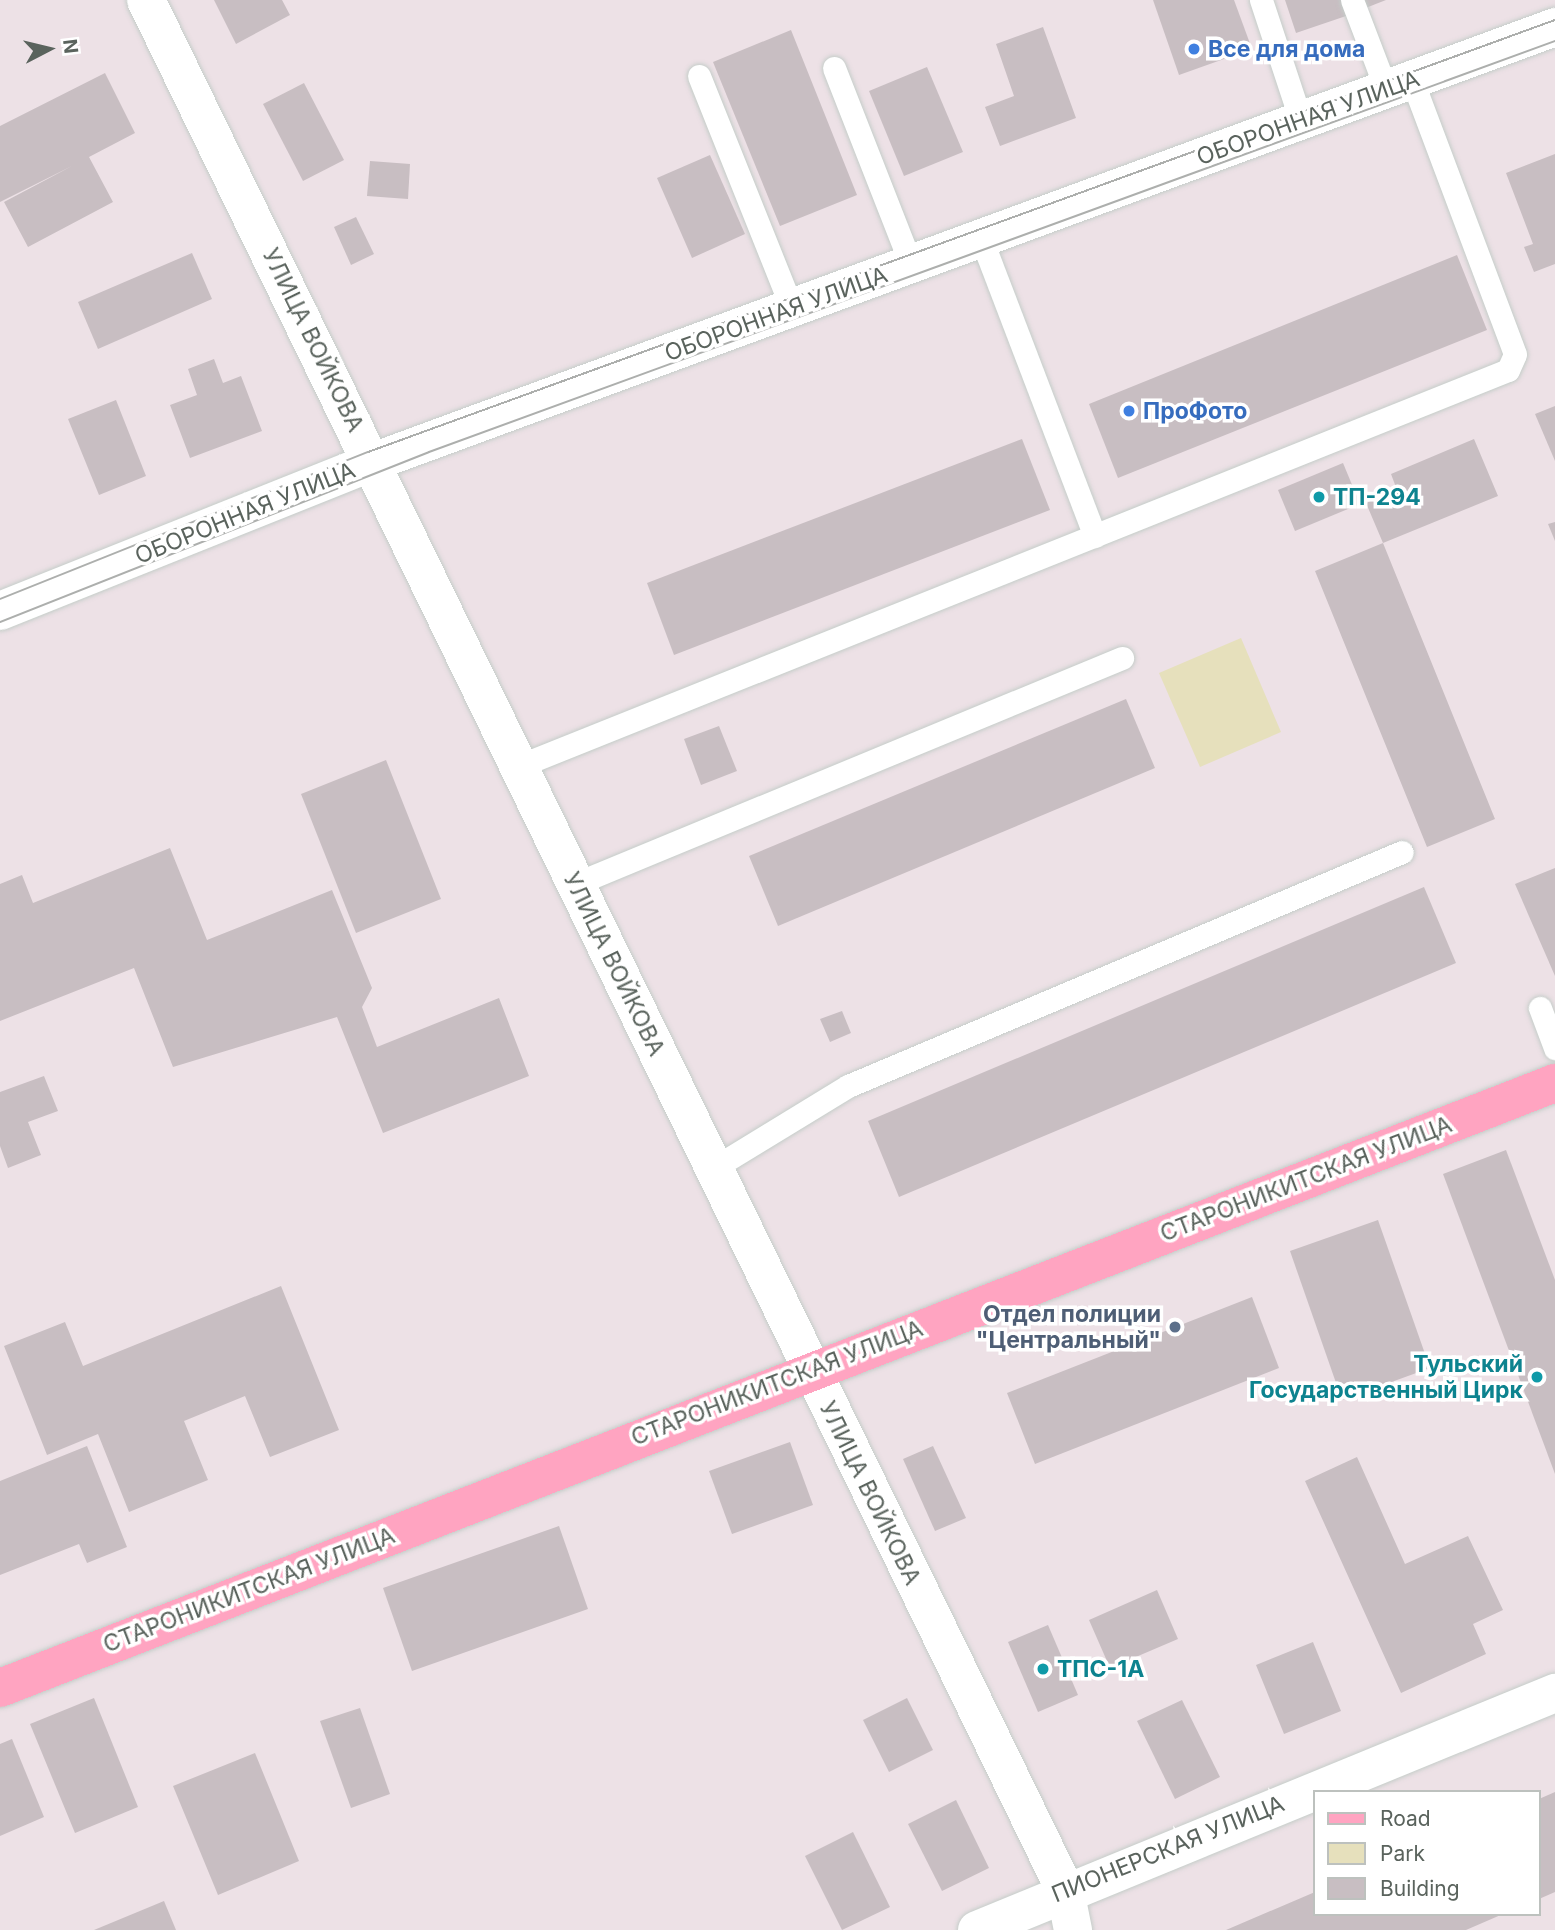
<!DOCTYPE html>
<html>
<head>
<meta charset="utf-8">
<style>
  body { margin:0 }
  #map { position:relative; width:1555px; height:1930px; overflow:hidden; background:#ede1e6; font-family:Inter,sans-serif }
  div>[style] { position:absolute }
  .green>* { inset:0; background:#e6e0bc }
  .building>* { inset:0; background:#c8bec2 }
  .roads { filter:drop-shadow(0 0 2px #c5cdc9) drop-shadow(0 0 2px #c5cdc9) }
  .service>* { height:23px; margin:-11.5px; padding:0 11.5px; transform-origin:11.5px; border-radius:11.5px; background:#fff }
  .minor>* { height:38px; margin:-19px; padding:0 19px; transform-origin:19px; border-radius:19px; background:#fff }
  .secondary>* { height:38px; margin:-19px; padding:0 19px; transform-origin:19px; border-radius:19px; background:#fff }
  .primary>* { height:38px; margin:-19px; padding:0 19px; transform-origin:19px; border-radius:19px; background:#ffa4c1 }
  .tram>* { height:2px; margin:-1px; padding:0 1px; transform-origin:1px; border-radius:1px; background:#adafad }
  .dots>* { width:19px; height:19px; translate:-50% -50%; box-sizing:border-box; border:4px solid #fff; border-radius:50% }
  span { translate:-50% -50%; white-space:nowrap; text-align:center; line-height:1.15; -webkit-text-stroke:7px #fff; paint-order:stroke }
  .shop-label { font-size:23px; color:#366cbe; font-weight:700 }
  .left { translate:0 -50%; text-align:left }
  .street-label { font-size:23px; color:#5a635d }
  .culture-label { font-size:23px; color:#0d838f; font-weight:700 }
  .right { translate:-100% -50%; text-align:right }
  .service-label { font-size:23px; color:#4e5e75; font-weight:700 }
  .legend { position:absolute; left:1313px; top:1790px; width:228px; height:126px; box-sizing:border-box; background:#fff; border:2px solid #bdc1be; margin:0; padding:9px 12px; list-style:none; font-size:21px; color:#5a635d }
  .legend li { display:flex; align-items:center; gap:14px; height:35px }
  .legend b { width:35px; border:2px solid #bdc1be }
  .north { position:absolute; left:14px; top:14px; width:70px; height:70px; -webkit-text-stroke:5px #fff; paint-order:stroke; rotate:83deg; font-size:19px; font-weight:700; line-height:28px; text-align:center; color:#5a635d }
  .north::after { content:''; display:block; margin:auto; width:24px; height:32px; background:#5a635d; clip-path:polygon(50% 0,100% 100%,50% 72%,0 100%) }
</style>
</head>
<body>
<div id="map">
  <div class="green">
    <div style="clip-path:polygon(1241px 638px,1281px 732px,1200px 767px,1159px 673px)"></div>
  </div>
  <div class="building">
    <div style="clip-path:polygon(214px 0,282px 0,290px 15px,236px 44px)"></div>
    <div style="clip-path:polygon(1153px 0,1234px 0,1252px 49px,1179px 75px)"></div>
    <div style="clip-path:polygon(1285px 0,1341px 0,1346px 16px,1296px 33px)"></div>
    <div style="clip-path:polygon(1360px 0,1386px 0,1363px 9px)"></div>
    <div style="clip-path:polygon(1043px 27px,1076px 118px,1000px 146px,985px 107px,1014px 96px,996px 44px)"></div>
    <div style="clip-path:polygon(791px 30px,857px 195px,780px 226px,713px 62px)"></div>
    <div style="clip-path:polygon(927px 67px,963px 152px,904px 176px,869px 91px)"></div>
    <div style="clip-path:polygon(105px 73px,135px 133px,89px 157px,113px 202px,28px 247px,4px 202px,72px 166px,0 202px,0 126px)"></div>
    <div style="clip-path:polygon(304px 83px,344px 160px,303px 181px,263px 104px)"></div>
    <div style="clip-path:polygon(1555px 154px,1555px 264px,1534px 272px,1524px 247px,1533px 244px,1506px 173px)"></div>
    <div style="clip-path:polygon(710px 155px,745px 234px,692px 258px,657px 178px)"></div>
    <div style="clip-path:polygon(370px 161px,410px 164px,408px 199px,367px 196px)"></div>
    <div style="clip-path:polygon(356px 217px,374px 254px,351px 265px,334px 227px)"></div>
    <div style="clip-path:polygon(192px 253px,212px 299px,98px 349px,78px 302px)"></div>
    <div style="clip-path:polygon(1457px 255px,1487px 330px,1118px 478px,1089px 404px)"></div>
    <div style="clip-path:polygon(214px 359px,223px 383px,241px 376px,262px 431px,190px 458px,170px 405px,197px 395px,188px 369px)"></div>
    <div style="clip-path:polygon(116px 400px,146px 476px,99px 495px,68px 419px)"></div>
    <div style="clip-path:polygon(1555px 406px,1555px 461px,1535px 414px)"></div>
    <div style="clip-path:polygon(1022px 439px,1050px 510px,674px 655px,647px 583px)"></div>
    <div style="clip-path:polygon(1474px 439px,1498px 496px,1383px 543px,1495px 819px,1427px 847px,1315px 571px,1383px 543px,1366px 503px,1397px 490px,1391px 474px)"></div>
    <div style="clip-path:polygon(1343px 463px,1360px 504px,1295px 531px,1278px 490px)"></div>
    <div style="clip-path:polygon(1555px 522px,1555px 541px,1548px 524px)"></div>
    <div style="clip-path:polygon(1126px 699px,1155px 768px,778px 926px,749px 856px)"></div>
    <div style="clip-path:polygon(719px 726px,737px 771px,701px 785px,684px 739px)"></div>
    <div style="clip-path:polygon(386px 760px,441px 899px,356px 933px,301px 794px)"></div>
    <div style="clip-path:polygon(170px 848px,207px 940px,332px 890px,372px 988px,362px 1007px,377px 1047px,499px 998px,529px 1076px,383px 1133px,337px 1017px,173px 1067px,134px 968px,0 1021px,0 884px,22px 875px,33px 903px)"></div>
    <div style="clip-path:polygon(1555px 868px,1555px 976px,1515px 884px)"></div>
    <div style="clip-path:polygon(1424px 887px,1456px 963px,899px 1197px,868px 1121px)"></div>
    <div style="clip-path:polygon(842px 1011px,851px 1033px,830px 1042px,820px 1019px)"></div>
    <div style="clip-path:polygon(44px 1076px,58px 1111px,28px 1122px,41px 1155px,8px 1168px,0 1146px,0 1092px)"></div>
    <div style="clip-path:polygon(1506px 1150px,1555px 1280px,1555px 1474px,1443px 1174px)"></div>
    <div style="clip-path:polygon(1378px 1220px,1430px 1368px,1342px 1400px,1290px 1251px)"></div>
    <div style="clip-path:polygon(281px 1286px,339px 1430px,270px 1457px,245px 1396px,184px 1421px,208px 1480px,129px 1512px,98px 1434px,47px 1455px,4px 1346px,65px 1322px,83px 1366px)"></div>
    <div style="clip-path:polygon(1252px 1297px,1279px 1368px,1035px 1464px,1007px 1393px)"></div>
    <div style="clip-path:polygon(790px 1442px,813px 1505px,732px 1534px,709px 1471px)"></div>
    <div style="clip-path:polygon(87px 1446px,127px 1547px,87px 1563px,79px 1544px,0 1575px,0 1481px)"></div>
    <div style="clip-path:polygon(933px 1446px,966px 1518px,935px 1531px,903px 1459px)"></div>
    <div style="clip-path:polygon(1357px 1457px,1405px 1564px,1468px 1536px,1503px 1610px,1473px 1624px,1486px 1654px,1401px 1693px,1305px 1481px)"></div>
    <div style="clip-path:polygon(559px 1526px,588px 1609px,412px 1671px,383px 1588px)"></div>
    <div style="clip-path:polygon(1157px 1590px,1178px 1639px,1110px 1668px,1089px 1620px)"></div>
    <div style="clip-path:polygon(1048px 1625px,1078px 1695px,1038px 1712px,1008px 1642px)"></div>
    <div style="clip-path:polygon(1313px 1642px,1341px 1711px,1284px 1734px,1256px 1665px)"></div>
    <div style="clip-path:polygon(94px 1698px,138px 1807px,75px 1833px,30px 1724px)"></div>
    <div style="clip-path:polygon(907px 1698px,933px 1750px,889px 1772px,863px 1720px)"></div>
    <div style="clip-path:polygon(1182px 1700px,1220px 1777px,1175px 1799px,1137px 1721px)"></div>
    <div style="clip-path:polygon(360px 1708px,390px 1794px,351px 1808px,320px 1721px)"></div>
    <div style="clip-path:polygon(12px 1739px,44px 1817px,0 1836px,0 1744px)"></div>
    <div style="clip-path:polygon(255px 1753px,299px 1861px,218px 1895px,173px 1786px)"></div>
    <div style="clip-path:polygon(1555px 1792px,1555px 1892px,1539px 1899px,1539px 1799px)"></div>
    <div style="clip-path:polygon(956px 1800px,989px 1868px,942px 1891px,908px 1824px)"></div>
    <div style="clip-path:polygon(853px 1832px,890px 1907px,842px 1930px,805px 1856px)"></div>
    <div style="clip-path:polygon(1315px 1892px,1315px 1914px,1503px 1914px,1466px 1930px,1226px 1930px)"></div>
    <div style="clip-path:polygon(164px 1901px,176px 1930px,94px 1930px)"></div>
  </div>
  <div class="roads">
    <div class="service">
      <div style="left:1261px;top:0;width:127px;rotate:71.7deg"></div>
      <div style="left:1352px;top:0;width:95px;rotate:69.1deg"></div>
      <div style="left:834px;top:68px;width:211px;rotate:68.6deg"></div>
      <div style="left:699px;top:76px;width:250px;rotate:68.2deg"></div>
      <div style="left:981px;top:238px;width:319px;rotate:69.1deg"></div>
      <div style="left:519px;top:766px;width:1065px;rotate:-21.82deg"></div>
      <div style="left:1508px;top:370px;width:17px;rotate:-66deg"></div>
      <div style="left:1515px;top:354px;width:293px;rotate:-110.6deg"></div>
      <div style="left:575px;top:884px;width:592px;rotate:-22.45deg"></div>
      <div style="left:1540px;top:1008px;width:43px;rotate:69.4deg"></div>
      <div style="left:712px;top:1169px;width:159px;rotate:-31.4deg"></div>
      <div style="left:848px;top:1086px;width:601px;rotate:-22.9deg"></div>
    </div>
    <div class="minor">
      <div style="left:146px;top:0;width:2102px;rotate:64.07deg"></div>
      <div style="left:1065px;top:1890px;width:41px;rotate:78.7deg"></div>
      <div style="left:977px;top:1930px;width:625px;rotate:-22.3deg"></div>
    </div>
    <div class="secondary">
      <div style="left:0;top:611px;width:402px;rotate:-21.8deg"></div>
      <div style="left:373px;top:462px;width:1260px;rotate:-20.2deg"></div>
    </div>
    <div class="primary">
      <div style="left:0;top:1688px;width:1669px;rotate:-21.26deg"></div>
    </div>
  </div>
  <div class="tram">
    <div style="left:0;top:599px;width:396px;rotate:-21.8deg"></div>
    <div style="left:368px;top:452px;width:1263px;rotate:-20deg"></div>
    <div style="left:0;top:622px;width:461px;rotate:-21.6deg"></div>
    <div style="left:429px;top:452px;width:1199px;rotate:-20.05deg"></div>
  </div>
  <div class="dots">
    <div style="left:1194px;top:49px;background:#3f7fe0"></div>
    <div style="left:1129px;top:411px;background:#3f7fe0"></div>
    <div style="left:1319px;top:497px;background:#0f9aa8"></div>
    <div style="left:1175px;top:1327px;background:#5c6f8a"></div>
    <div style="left:1537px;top:1377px;background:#0f9aa8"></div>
    <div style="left:1043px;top:1669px;background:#0f9aa8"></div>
  </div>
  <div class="shop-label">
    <span class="left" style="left:1208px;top:49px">Все для дома</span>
    <span class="left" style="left:1143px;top:411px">ПроФото</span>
  </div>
  <div class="street-label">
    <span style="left:1308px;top:118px;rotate:-20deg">ОБОРОННАЯ УЛИЦА</span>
    <span style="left:776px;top:314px;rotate:-20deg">ОБОРОННАЯ УЛИЦА</span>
    <span style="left:313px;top:340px;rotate:64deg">УЛИЦА ВОЙКОВА</span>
    <span style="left:245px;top:513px;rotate:-22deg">ОБОРОННАЯ УЛИЦА</span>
    <span style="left:614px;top:964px;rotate:64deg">УЛИЦА ВОЙКОВА</span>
    <span style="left:1306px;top:1179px;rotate:-21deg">СТАРОНИКИТСКАЯ УЛИЦА</span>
    <span style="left:777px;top:1383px;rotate:-21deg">СТАРОНИКИТСКАЯ УЛИЦА</span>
    <span style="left:870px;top:1493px;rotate:64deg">УЛИЦА ВОЙКОВА</span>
    <span style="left:249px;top:1590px;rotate:-21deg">СТАРОНИКИТСКАЯ УЛИЦА</span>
    <span style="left:1168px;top:1849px;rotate:-22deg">ПИОНЕРСКАЯ УЛИЦА</span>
  </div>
  <div class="culture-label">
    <span class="left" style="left:1333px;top:497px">ТП-294</span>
    <span class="right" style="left:1523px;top:1377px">Тульский<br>Государственный Цирк</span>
    <span class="left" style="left:1057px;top:1669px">ТПС-1А</span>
  </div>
  <div class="service-label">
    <span class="right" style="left:1161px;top:1327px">Отдел полиции<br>"Центральный"</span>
  </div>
  <ul class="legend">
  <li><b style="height:9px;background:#ffa4c1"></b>Road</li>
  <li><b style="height:19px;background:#e6e0bc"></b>Park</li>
  <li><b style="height:19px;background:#c8bec2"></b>Building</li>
  </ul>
  <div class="north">N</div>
</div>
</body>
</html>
